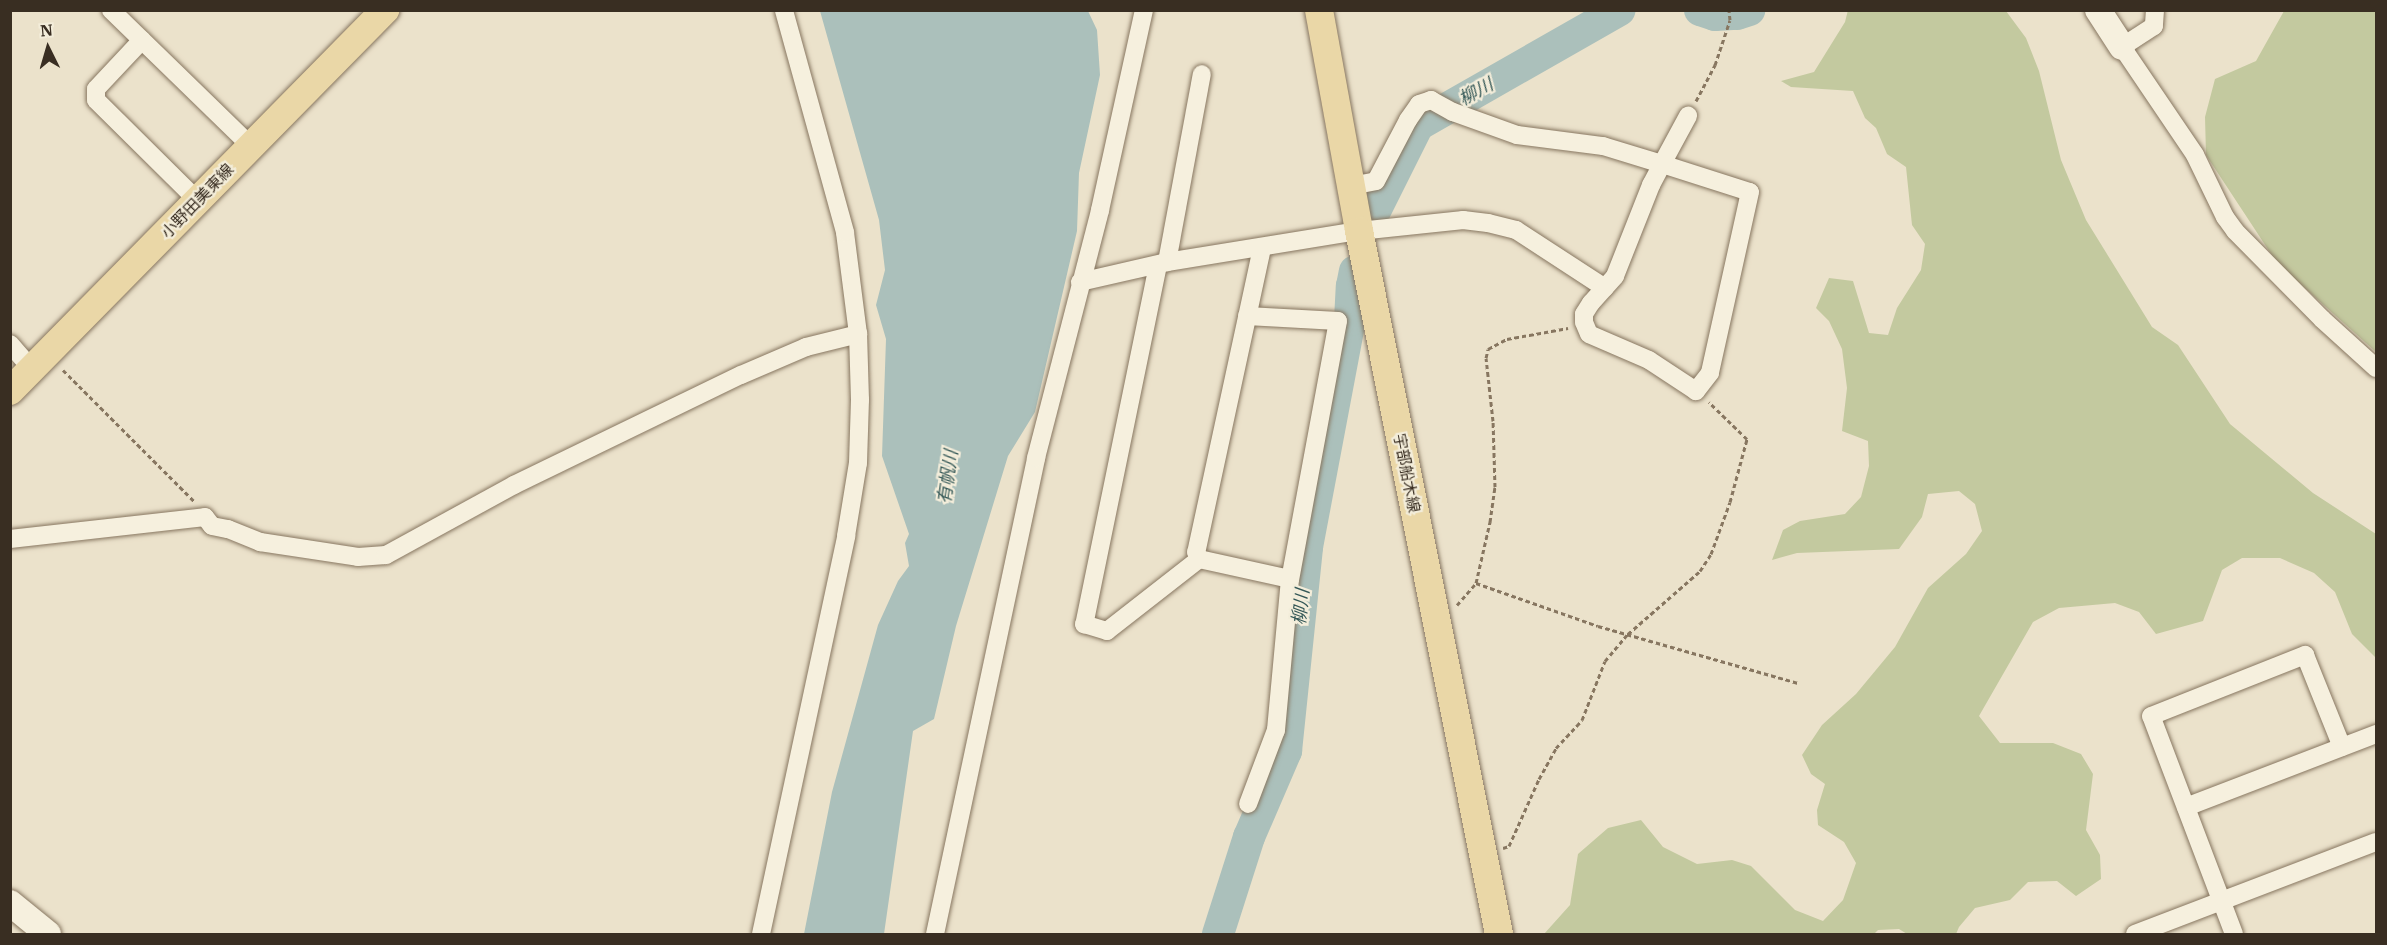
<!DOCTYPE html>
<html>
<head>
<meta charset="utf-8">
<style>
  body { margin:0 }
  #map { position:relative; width:2387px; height:945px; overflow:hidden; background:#ebe2cb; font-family:"IBM Plex Serif","Noto Sans JP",serif }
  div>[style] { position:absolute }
  .green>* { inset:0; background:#c3c99f }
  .water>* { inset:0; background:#abc0bb }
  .river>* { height:32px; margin:-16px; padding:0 16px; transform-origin:16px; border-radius:16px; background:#abc0bb }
  .path>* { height:3px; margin-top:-1.5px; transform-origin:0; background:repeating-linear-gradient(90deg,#877660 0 4.5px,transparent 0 7.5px) }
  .roads { filter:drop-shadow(0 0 2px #877660) drop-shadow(0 0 2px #877660) }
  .street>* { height:18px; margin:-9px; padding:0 9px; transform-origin:9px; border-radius:9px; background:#f6f0de }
  .secondary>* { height:26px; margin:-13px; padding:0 13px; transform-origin:13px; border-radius:13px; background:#f6f0de }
  .primary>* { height:28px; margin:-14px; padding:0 14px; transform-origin:14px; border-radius:14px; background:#ead7a7 }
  span { translate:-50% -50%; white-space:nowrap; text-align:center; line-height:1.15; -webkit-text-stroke:4.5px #f3edda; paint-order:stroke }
  .street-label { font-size:16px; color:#392e22 }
  .water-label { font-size:18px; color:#335756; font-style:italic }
  .frame { position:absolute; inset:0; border:12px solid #392e22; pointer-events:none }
  .north { position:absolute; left:18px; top:18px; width:60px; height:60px; -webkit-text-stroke:4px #f3edda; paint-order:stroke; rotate:355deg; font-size:16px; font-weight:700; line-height:24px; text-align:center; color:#392e22 }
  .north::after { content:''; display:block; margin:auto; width:21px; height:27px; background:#392e22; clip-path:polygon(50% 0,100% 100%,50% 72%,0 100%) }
</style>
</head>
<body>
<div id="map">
  <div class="green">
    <div style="clip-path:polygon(1848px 10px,2006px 11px,2026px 38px,2039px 71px,2061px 160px,2086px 220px,2152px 327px,2178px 345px,2230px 424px,2313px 493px,2376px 534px,2376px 658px,2352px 634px,2335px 592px,2314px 573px,2280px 558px,2242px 558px,2222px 570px,2203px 621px,2156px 634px,2139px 612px,2115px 603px,2059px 608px,2033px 622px,1979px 716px,2000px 743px,2053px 743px,2081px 754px,2093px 774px,2086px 830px,2100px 855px,2101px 879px,2076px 896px,2057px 881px,2028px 882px,2010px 900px,1975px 908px,1959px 927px,1956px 934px,1907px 934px,1899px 929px,1878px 930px,1874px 934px,1544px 934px,1570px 905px,1578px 854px,1608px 828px,1641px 820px,1663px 847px,1697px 864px,1732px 860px,1751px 866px,1795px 910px,1823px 921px,1843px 900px,1856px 863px,1844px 842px,1818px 825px,1817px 810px,1825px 784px,1811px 774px,1802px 755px,1822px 725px,1856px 694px,1895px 647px,1928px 588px,1966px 554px,1982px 531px,1975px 504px,1959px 491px,1928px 494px,1922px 517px,1899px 549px,1797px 553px,1772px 560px,1783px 530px,1800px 521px,1845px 514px,1861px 497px,1869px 466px,1868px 441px,1842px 431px,1847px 388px,1842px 349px,1829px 321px,1816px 308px,1829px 278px,1853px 281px,1869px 333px,1888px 335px,1897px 308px,1921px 270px,1925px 244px,1912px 225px,1906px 167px,1887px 154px,1876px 128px,1865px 118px,1853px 91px,1791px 87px,1781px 81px,1814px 72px,1845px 22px)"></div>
    <div style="clip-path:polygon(2284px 11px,2376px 11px,2376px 352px,2277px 263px,2206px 155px,2205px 117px,2215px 79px,2256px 61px)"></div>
  </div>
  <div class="water">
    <div style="clip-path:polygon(820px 11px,1088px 11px,1097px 30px,1100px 75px,1079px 173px,1077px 231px,1035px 412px,1008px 456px,956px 626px,934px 719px,913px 731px,884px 934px,804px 934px,832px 792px,878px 625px,898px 581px,909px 566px,905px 543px,909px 534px,882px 456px,886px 339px,876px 305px,885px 270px,879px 220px)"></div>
  </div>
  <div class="river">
    <div style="left:1700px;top:10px;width:16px;rotate:18deg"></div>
    <div style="left:1715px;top:15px;width:22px;rotate:-3deg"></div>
    <div style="left:1737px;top:14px;width:13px;rotate:-18deg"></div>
    <div style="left:1374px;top:213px;width:98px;rotate:-63.4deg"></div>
    <div style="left:1418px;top:125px;width:232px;rotate:-29.7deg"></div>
    <div style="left:1218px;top:934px;width:102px;rotate:-72.3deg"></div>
    <div style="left:1249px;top:837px;width:94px;rotate:-66.7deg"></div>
    <div style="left:1286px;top:751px;width:205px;rotate:-84.1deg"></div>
    <div style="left:1307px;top:547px;width:231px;rotate:-79.3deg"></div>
    <div style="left:1350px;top:320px;width:34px;rotate:-87deg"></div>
    <div style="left:1352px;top:286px;width:15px;rotate:-79deg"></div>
  </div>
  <div class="path">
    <div style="left:1696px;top:101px;width:41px;rotate:-62.2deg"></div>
    <div style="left:1715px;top:65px;width:47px;rotate:-71.6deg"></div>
    <div style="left:1730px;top:20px;width:10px;rotate:-96deg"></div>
    <div style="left:63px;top:370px;width:185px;rotate:45deg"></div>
    <div style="left:1476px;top:583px;width:63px;rotate:-77.1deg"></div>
    <div style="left:1490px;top:522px;width:35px;rotate:-82deg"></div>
    <div style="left:1495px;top:487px;width:66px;rotate:-91.7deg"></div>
    <div style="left:1493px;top:421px;width:63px;rotate:-96.3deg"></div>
    <div style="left:1486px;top:358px;width:9px;rotate:-77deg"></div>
    <div style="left:1488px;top:349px;width:21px;rotate:-28deg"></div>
    <div style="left:1507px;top:339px;width:62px;rotate:-10.2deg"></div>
    <div style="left:1457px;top:605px;width:29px;rotate:-49deg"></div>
    <div style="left:1476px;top:583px;width:129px;rotate:19.4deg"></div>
    <div style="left:1598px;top:626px;width:208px;rotate:15.9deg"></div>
    <div style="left:1503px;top:848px;width:6px;rotate:-18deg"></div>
    <div style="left:1509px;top:846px;width:73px;rotate:-65.9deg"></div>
    <div style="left:1539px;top:779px;width:35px;rotate:-61deg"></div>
    <div style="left:1556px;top:748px;width:38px;rotate:-47deg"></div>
    <div style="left:1582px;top:720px;width:63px;rotate:-68.7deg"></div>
    <div style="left:1605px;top:661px;width:35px;rotate:-50deg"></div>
    <div style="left:1628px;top:634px;width:96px;rotate:-41.2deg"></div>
    <div style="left:1700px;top:571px;width:20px;rotate:-57deg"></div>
    <div style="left:1711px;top:554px;width:55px;rotate:-69.9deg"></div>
    <div style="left:1730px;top:502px;width:65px;rotate:-74.9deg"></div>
    <div style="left:1747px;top:439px;width:53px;rotate:-135.8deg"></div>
  </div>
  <div class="roads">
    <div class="street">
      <div style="left:111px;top:10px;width:195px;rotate:44.2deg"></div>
      <div style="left:2155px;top:10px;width:16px;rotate:94deg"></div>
      <div style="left:2154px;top:26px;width:38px;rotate:147deg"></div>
      <div style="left:2122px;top:47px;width:130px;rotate:55.9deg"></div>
      <div style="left:2195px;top:155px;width:69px;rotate:64.2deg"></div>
      <div style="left:2225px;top:217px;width:17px;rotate:54deg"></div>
      <div style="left:2235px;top:231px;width:124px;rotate:45.3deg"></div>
      <div style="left:2322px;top:319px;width:73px;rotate:42.2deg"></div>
      <div style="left:142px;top:40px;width:67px;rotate:133.2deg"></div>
      <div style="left:96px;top:89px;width:11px;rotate:90deg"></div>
      <div style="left:96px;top:100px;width:144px;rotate:44.7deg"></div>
      <div style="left:1351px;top:186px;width:25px;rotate:-11deg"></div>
      <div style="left:1376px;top:181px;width:69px;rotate:-62.3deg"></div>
      <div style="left:1408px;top:120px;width:19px;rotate:-55deg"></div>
      <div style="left:1419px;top:104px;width:13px;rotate:-18deg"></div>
      <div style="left:1431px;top:100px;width:25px;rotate:29deg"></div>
      <div style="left:1453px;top:112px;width:68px;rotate:19.8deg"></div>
      <div style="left:1517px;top:135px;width:87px;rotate:7.3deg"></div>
      <div style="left:1603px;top:146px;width:62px;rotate:17deg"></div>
      <div style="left:1662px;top:164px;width:92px;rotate:17.7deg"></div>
      <div style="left:1750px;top:192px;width:185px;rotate:102.5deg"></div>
      <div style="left:1710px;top:373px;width:23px;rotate:128deg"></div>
      <div style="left:1696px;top:391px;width:56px;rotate:-146.6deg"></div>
      <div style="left:1649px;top:360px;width:65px;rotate:-156.6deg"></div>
      <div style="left:1589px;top:334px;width:13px;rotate:-113deg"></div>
      <div style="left:1584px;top:322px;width:8px;rotate:-90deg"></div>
      <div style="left:1584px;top:314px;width:13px;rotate:-58deg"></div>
      <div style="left:1591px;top:303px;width:36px;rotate:-48deg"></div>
      <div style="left:1615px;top:276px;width:98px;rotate:-68.4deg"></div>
      <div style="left:1651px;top:185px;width:24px;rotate:-62deg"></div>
      <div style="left:1662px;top:164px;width:55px;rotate:-61.6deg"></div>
      <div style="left:1262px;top:248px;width:311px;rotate:102.2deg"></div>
      <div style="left:1196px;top:552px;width:8px;rotate:67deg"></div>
      <div style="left:1199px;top:559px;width:93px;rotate:12.4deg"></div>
      <div style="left:1167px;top:262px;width:191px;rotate:-79.5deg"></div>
      <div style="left:1158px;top:265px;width:367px;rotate:101.6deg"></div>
      <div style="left:1084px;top:624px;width:24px;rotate:17deg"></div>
      <div style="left:1107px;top:631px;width:117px;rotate:-38deg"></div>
      <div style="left:1080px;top:282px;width:89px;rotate:-12.9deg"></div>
      <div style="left:1167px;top:262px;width:194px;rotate:-9.2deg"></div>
      <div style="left:1359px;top:231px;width:105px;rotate:-6deg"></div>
      <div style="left:1463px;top:220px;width:25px;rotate:7deg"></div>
      <div style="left:1488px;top:223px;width:29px;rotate:14deg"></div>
      <div style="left:1516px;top:230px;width:106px;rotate:33.1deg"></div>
      <div style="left:1247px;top:316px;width:91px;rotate:3.1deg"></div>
      <div style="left:1338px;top:321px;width:262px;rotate:100.5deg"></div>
      <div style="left:1290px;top:579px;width:152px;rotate:95.3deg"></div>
      <div style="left:1276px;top:730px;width:79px;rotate:110.7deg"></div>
      <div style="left:10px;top:344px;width:33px;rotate:49deg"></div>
      <div style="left:10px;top:539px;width:196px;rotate:-6.4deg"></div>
      <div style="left:205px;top:517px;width:11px;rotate:52deg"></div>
      <div style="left:212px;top:526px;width:16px;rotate:11deg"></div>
      <div style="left:228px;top:529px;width:35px;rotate:22deg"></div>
      <div style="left:260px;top:542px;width:99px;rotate:8.7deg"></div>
      <div style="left:358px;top:557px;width:28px;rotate:-4deg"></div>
      <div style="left:386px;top:555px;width:146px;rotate:-28.7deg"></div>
      <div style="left:514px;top:485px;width:252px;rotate:-25.9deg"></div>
      <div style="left:741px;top:375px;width:71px;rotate:-23.3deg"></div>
      <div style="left:806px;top:347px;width:54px;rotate:-14deg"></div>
      <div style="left:2186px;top:807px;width:204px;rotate:-21deg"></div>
      <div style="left:761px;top:934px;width:407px;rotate:-77.9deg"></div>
      <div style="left:846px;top:536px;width:74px;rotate:-80.7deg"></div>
      <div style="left:858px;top:463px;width:63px;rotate:-88.2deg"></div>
      <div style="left:860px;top:400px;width:66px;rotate:-91.7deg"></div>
      <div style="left:858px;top:334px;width:103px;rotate:-97.3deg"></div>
      <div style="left:845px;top:232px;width:230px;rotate:-105.4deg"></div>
      <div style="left:935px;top:934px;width:487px;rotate:-78deg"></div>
      <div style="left:1036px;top:458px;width:256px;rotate:-75.5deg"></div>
      <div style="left:1100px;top:210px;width:205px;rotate:-77.6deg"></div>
      <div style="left:2135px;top:934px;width:258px;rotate:-20.9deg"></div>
      <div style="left:2234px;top:934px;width:233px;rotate:-110.8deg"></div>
      <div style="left:2151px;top:716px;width:166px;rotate:-21.6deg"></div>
      <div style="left:2305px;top:655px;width:99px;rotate:68.1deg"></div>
    </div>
    <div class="secondary">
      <div style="left:2098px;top:10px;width:44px;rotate:57deg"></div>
      <div style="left:10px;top:903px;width:49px;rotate:39.2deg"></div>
    </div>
    <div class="primary">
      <div style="left:1319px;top:10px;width:225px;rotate:79.7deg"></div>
      <div style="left:1359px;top:231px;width:717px;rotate:78.74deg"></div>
      <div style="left:10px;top:391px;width:535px;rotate:-45.45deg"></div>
    </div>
  </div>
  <div class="street-label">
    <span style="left:197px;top:201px;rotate:-46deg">小野田美東線</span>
    <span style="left:1407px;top:473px;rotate:79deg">宇部船木線</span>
  </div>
  <div class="water-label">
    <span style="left:1476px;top:92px;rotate:-29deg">柳川</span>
    <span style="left:948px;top:477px;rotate:-82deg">有帆川</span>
    <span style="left:1301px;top:607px;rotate:-84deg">柳川</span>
  </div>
  <div class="frame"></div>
  <div class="north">N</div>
</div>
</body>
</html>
